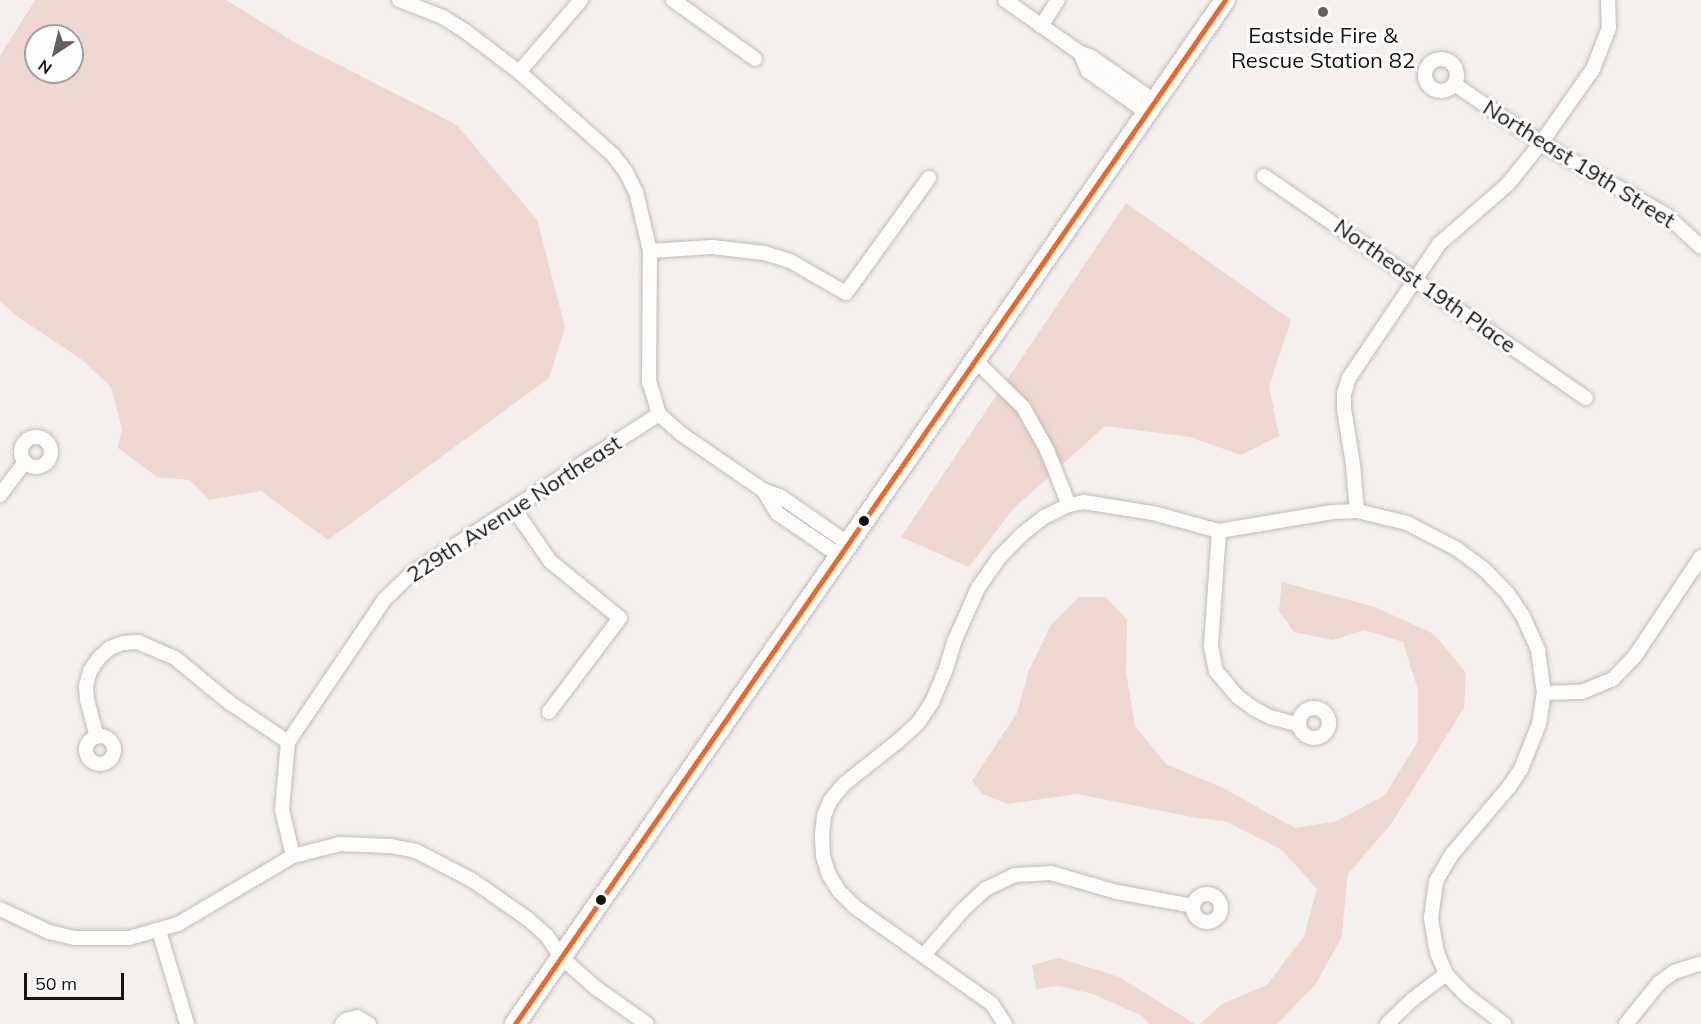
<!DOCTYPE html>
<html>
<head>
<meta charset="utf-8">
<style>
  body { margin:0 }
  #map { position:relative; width:1701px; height:1024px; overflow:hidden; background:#f5f0ee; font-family:Mulish,sans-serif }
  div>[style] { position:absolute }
  .green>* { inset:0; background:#edd7ce }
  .roads { filter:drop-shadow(0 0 2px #c0bcbb) drop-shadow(0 0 2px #c0bcbb) }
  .street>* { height:14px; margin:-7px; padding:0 7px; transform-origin:7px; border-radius:7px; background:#fefdfc }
  .street>.ring { margin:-7px; padding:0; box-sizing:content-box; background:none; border:14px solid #fefdfc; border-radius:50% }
  .secondary>* { height:20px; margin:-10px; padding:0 10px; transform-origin:10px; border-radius:10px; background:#fefdfc }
  .bus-1>* { height:4.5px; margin:-2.25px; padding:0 2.25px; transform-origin:2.25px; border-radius:2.25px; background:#f26522 }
  .dots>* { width:16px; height:16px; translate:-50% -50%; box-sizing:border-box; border:3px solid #fefefe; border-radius:50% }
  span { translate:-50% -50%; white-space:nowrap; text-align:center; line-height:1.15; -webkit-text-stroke:6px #fefefe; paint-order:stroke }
  .poi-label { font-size:22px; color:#151211 }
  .street-label { font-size:22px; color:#151211 }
  .north { position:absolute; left:24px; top:24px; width:60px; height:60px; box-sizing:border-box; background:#fefefe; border:2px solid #a1a09f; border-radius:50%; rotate:215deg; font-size:16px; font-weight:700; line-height:24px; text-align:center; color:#151211 }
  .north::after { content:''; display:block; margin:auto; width:21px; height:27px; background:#63605e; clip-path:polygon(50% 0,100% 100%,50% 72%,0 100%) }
  .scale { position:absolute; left:24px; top:973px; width:100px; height:27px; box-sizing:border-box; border:3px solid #151211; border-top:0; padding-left:8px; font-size:18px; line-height:21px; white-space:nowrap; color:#151211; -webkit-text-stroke:4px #fefefe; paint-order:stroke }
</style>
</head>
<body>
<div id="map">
  <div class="green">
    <div style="clip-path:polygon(evenodd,35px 0,226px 0,294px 42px,457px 125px,537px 220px,565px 327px,549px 378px,328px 540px,261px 491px,209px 500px,189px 480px,157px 477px,118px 448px,122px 429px,111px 387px,81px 359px,15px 315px,0 301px,0 56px,35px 0,36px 36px,72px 36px,72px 72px,36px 72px,36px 36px)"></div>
    <div style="clip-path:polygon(1126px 203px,1291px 320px,1269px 386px,1279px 436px,1241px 455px,1190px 437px,1105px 426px,1012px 510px,969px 567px,901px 537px)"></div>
    <div style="clip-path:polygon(1282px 582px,1375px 607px,1434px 634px,1466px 673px,1464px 708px,1391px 824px,1348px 874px,1341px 939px,1315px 985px,1277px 1024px,1200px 1024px,1222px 1004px,1267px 985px,1304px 936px,1317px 889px,1282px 850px,1225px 821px,1197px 818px,1077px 794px,1008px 804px,982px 794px,972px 781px,1017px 713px,1029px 670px,1051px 625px,1079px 597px,1106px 597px,1127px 620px,1126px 672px,1135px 726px,1166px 764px,1223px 788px,1295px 828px,1337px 821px,1385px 795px,1418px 741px,1418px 690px,1403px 642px,1364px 630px,1333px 640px,1294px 632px,1279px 611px)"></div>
    <div style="clip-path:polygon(1059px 958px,1119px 977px,1195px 1024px,1149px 1024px,1142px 1016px,1093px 994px,1059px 986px,1036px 989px,1032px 965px)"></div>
  </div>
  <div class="roads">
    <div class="street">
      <div style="left:673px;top:0;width:101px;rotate:35.7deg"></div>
      <div style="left:1005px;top:0;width:92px;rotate:35.2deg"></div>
      <div style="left:1041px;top:26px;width:31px;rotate:-57deg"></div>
      <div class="ring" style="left:1425px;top:59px;width:18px;height:18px"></div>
      <div style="left:519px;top:72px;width:95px;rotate:-49.3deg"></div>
      <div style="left:1454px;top:84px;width:105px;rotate:34.1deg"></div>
      <div style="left:1541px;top:143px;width:144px;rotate:29.9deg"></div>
      <div style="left:1666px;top:215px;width:47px;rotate:42.4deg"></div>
      <div style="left:1146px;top:112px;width:71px;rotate:-144.7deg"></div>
      <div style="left:1088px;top:71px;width:20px;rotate:-114deg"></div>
      <div style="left:1080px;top:53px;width:10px;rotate:17deg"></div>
      <div style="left:1090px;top:56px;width:78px;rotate:35.1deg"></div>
      <div style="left:1264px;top:176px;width:391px;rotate:34.6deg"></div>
      <div style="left:650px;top:251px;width:62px;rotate:-3.7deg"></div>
      <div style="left:712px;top:247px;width:52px;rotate:6.6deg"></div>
      <div style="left:764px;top:253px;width:27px;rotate:17deg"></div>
      <div style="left:790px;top:261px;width:64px;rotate:29.7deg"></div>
      <div style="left:846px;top:293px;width:142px;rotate:-54.2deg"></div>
      <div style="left:976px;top:361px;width:66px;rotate:44.4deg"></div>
      <div style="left:1023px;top:407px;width:49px;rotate:60.8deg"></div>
      <div style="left:1047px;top:450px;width:59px;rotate:68.2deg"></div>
      <div style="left:659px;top:414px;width:28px;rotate:42deg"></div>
      <div style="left:680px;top:433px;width:101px;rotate:34.5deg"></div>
      <div class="ring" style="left:21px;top:437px;width:16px;height:16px"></div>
      <div style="left:0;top:495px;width:41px;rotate:-52.9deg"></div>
      <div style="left:514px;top:509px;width:63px;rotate:55.3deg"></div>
      <div style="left:550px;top:561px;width:90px;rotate:39.2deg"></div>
      <div style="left:620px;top:618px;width:118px;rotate:127.1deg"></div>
      <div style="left:1357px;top:511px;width:46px;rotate:-95deg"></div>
      <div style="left:1353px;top:465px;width:57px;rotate:-99.1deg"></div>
      <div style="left:1344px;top:409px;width:15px;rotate:-90deg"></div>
      <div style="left:1344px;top:394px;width:17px;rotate:-73deg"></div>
      <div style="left:1349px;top:378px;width:161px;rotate:-56.1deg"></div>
      <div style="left:1439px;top:244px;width:91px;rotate:-41deg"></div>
      <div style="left:1508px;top:184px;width:53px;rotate:-51.2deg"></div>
      <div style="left:1541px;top:143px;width:90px;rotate:-54.9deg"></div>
      <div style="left:1593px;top:69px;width:44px;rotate:-68.7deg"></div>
      <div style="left:1609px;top:28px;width:28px;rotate:-92deg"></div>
      <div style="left:1219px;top:531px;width:115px;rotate:94deg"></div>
      <div style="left:1211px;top:646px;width:25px;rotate:79deg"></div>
      <div style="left:1216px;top:671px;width:34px;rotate:50deg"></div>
      <div style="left:1238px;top:697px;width:19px;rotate:36deg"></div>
      <div style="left:1253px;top:708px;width:19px;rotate:28deg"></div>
      <div style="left:1270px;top:717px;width:30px;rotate:15deg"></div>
      <div style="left:840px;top:556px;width:76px;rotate:-145.7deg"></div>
      <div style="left:777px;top:513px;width:27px;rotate:-121deg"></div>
      <div style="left:763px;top:490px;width:19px;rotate:21deg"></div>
      <div style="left:781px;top:497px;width:83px;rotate:34.7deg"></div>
      <div class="ring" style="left:1299px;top:708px;width:16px;height:16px"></div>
      <div class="ring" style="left:86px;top:736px;width:14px;height:14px"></div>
      <div style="left:97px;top:737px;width:38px;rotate:-105deg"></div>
      <div style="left:87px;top:700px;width:14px;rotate:-94deg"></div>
      <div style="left:86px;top:686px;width:16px;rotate:-75deg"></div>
      <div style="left:90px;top:671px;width:14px;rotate:-56deg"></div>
      <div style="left:98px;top:659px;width:16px;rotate:-43deg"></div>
      <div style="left:110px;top:648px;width:14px;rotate:-21deg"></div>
      <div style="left:123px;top:643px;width:15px;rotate:-4deg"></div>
      <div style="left:138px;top:642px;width:40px;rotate:23.4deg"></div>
      <div style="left:175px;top:658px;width:71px;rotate:39.3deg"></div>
      <div style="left:230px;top:703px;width:70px;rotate:33.9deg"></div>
      <div style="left:293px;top:856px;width:47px;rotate:-103.4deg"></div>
      <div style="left:282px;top:810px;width:68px;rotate:-85deg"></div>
      <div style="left:288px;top:742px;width:173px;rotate:-55.9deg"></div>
      <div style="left:385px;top:599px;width:36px;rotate:-44deg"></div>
      <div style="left:411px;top:574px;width:295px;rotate:-32.8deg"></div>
      <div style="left:659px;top:414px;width:34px;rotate:-107deg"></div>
      <div style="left:649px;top:382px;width:131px;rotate:-89.6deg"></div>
      <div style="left:650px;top:251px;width:61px;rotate:-103.3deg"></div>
      <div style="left:636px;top:192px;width:22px;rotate:-117deg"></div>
      <div style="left:626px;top:172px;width:21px;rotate:-127deg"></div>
      <div style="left:613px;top:155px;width:27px;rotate:-138deg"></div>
      <div style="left:593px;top:137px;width:98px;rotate:-138.7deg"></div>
      <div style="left:519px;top:72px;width:68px;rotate:-142.8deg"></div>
      <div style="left:465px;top:31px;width:26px;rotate:-148deg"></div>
      <div style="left:443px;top:17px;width:47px;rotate:-158.9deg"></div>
      <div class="ring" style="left:1193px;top:894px;width:14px;height:14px"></div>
      <div style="left:0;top:909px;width:54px;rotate:25.1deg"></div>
      <div style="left:49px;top:932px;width:27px;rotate:13deg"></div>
      <div style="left:75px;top:938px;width:54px"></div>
      <div style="left:129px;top:938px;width:51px;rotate:-15.9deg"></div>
      <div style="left:178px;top:924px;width:134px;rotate:-30.6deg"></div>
      <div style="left:293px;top:856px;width:49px;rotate:-14.3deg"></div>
      <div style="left:340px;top:844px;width:51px;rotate:2.2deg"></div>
      <div style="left:391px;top:846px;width:25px;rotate:11deg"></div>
      <div style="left:416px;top:851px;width:63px;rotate:27.4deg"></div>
      <div style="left:472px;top:880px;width:68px;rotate:34.9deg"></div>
      <div style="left:528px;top:919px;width:25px;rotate:42deg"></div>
      <div style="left:547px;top:936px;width:25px;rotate:56deg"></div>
      <div style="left:561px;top:957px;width:47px;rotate:41.5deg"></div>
      <div style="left:596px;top:988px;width:62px;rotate:35.2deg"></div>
      <div style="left:159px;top:931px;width:97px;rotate:73.2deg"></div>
      <div style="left:924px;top:955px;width:58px;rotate:-49.2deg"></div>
      <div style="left:962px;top:911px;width:33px;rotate:-43deg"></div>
      <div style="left:986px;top:889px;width:32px;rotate:-26deg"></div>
      <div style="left:1015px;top:875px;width:36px;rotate:-3deg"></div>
      <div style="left:1051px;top:873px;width:69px;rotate:16.1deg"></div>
      <div style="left:1117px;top:892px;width:77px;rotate:10.4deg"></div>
      <div style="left:342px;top:1024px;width:6px;rotate:-45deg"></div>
      <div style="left:346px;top:1020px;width:11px;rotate:-15deg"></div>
      <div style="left:357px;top:1017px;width:14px;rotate:30deg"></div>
      <div style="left:1005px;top:1024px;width:24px;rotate:-123deg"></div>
      <div style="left:992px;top:1004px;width:168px;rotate:-144.7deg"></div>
      <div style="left:855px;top:907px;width:23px;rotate:-135deg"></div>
      <div style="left:839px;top:891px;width:19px;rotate:-122deg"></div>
      <div style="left:829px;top:875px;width:20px;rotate:-108deg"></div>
      <div style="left:823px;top:856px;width:21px;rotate:-93deg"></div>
      <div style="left:822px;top:835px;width:19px;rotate:-84deg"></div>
      <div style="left:824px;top:816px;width:16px;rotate:-68deg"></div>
      <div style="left:830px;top:801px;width:22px;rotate:-51deg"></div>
      <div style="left:844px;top:784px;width:68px;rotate:-38.4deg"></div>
      <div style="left:897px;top:742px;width:28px;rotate:-42deg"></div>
      <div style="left:918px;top:723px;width:25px;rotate:-56deg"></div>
      <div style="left:932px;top:702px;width:33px;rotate:-67deg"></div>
      <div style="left:945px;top:672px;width:31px;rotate:-73deg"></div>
      <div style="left:954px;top:642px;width:59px;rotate:-66deg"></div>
      <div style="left:978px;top:588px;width:35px;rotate:-55deg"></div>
      <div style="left:998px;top:559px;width:33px;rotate:-46deg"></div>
      <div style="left:1021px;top:535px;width:29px;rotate:-38deg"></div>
      <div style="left:1044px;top:517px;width:28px;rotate:-26deg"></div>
      <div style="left:1069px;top:505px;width:15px;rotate:-11deg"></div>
      <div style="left:1084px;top:502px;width:70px;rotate:9.1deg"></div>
      <div style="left:1153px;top:513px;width:68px;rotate:15.3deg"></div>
      <div style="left:1219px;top:531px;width:115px;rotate:-9.5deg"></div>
      <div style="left:1332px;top:512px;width:25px;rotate:-2deg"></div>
      <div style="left:1357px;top:511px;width:51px;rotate:13.5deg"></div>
      <div style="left:1407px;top:523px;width:56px;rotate:27.5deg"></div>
      <div style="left:1457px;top:549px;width:34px;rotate:37deg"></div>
      <div style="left:1484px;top:569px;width:35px;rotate:46deg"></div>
      <div style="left:1508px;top:594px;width:27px;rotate:56deg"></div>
      <div style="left:1523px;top:616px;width:37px;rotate:66deg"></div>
      <div style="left:1538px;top:650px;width:43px;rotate:82.1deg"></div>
      <div style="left:1387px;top:1024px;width:36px;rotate:-44deg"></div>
      <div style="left:1413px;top:999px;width:41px;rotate:-37.1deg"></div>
      <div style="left:1504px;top:1024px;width:48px;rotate:-142.7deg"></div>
      <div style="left:1466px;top:995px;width:29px;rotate:-134deg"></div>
      <div style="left:1446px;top:974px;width:23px;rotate:-113deg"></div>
      <div style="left:1437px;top:953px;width:36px;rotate:-100deg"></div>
      <div style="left:1431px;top:918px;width:37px;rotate:-82deg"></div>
      <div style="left:1436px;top:881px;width:33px;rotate:-59deg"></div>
      <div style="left:1453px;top:853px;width:87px;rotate:-49.7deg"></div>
      <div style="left:1509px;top:787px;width:22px;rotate:-56deg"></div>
      <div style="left:1521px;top:769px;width:48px;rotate:-68.2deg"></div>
      <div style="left:1539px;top:724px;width:31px;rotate:-81deg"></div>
      <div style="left:1544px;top:693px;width:38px;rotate:-2deg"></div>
      <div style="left:1582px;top:692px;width:34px;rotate:-23deg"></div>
      <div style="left:1613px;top:679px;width:32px;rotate:-46deg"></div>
      <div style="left:1635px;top:656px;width:119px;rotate:-56.3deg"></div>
      <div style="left:1626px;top:1024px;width:53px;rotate:-51.2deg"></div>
      <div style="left:1659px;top:983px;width:19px;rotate:-36deg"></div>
      <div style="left:1674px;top:972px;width:28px;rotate:-18deg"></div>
    </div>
    <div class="secondary">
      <div style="left:515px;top:1024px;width:1246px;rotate:-55.26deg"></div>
    </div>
  </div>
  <div class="bus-1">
    <div style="left:515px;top:1024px;width:1246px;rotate:-55.26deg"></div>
  </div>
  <div class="dots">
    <div style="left:1323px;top:12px;background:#63605e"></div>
    <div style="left:864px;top:521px;background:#151211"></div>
    <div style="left:601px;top:900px;background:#151211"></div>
  </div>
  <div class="poi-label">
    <span style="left:1323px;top:48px">Eastside Fire &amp;<br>Rescue Station 82</span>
  </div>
  <div class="street-label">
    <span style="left:1579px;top:164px;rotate:32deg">Northeast 19th Street</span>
    <span style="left:1425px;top:286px;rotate:35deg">Northeast 19th Place</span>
    <span style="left:514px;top:509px;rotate:-33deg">229th Avenue Northeast</span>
  </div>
  <div class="north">N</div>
  <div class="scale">50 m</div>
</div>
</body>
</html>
